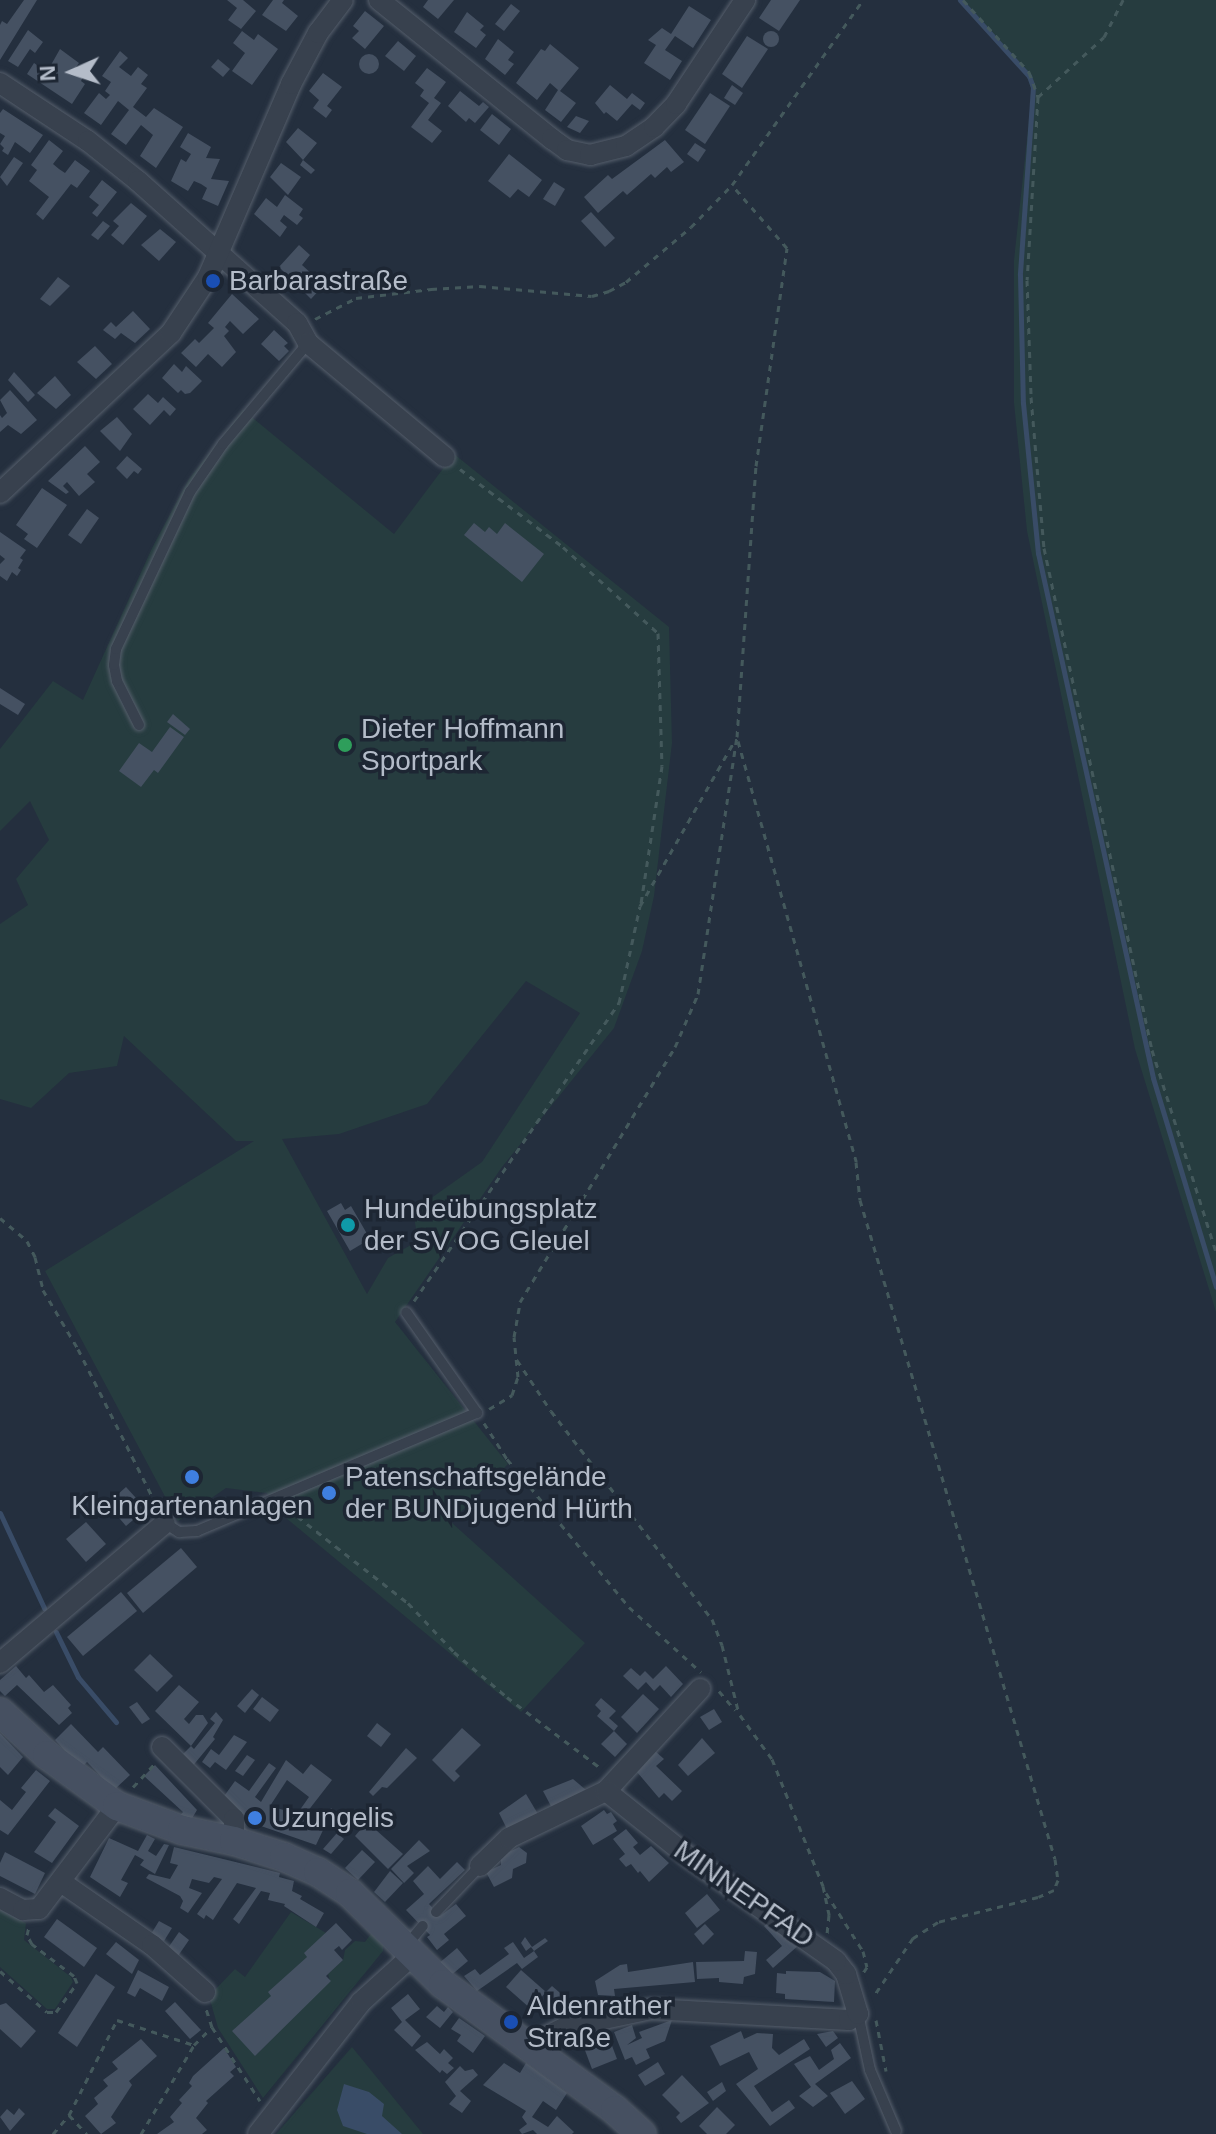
<!DOCTYPE html>
<html>
<head>
<meta charset="utf-8">
<style>
  body { margin:0 }
  #map { position:relative; width:1216px; height:2134px; overflow:hidden; background:#242f3e; font-family:Arial,sans-serif }
  div>[style] { position:absolute }
  .green>* { inset:0; background:#263c3f }
  .water>* { inset:0; background:#394c67 }
  .stream>* { height:5px; margin:-2.5px; padding:0 2.5px; transform-origin:2.5px; border-radius:2.5px; background:#394c67 }
  .building>* { inset:0; background:#455162 }
  .round { border-radius:50% }
  .path>* { height:3px; margin-top:-1.5px; transform-origin:0; background:repeating-linear-gradient(90deg,#44595c 0 6px,transparent 0 12px) }
  .roads { filter:drop-shadow(0 0 2px #565f6c) drop-shadow(0 0 2px #565f6c) }
  .lane>* { height:10px; margin:-5px; padding:0 5px; transform-origin:5px; border-radius:5px; background:#38414e }
  .street>* { height:20px; margin:-10px; padding:0 10px; transform-origin:10px; border-radius:10px; background:#38414e }
  .secondary>* { height:28px; margin:-14px; padding:0 14px; transform-origin:14px; border-radius:14px; background:#465061 }
  .dots>* { width:22px; height:22px; translate:-50% -50%; box-sizing:border-box; border:4px solid #1d2633; border-radius:50% }
  span { translate:-50% -50%; white-space:nowrap; text-align:center; line-height:1.15; -webkit-text-stroke:7px #1d2633; paint-order:stroke }
  .poi-label { font-size:28px; color:#b4bcc9 }
  .left { translate:0 -50%; text-align:left }
  .street-label { font-size:28px; color:#b4bcc9 }
  .north { position:absolute; left:32px; top:32px; width:80px; height:80px; -webkit-text-stroke:6px #1d2633; paint-order:stroke; rotate:267deg; font-size:22px; font-weight:700; line-height:32px; text-align:center; color:#b4bcc9 }
  .north::after { content:''; display:block; margin:auto; width:28px; height:36px; background:#b4bcc9; clip-path:polygon(50% 0,100% 100%,50% 72%,0 100%) }
</style>
</head>
<body>
<div id="map">
  <div class="green">
    <div style="clip-path:polygon(958px 0,1216px 0,1216px 1312px,1135px 1049px,1027px 531px,1014px 403px,1014px 260px,1032px 92px,1027px 76px)"></div>
    <div style="clip-path:polygon(evenodd,243px 410px,394px 534px,454px 454px,669px 627px,672px 743px,654px 896px,642px 951px,614px 1028px,502px 1167px,395px 1322px,508px 1464px,451px 1522px,585px 1643px,521px 1712px,286px 1518px,267px 1493px,226px 1488px,178px 1521px,45px 1271px,254px 1141px,236px 1141px,124px 1036px,117px 1066px,69px 1073px,31px 1108px,0 1099px,0 924px,28px 905px,16px 879px,49px 840px,30px 801px,0 831px,0 749px,53px 681px,83px 700px,152px 548px,189px 479px,243px 410px,526px 981px,580px 1013px,482px 1162px,413px 1211px,418px 1241px,388px 1258px,367px 1294px,282px 1139px,339px 1134px,427px 1104px,526px 981px)"></div>
    <div style="clip-path:polygon(0 1910px,26px 1923px,24px 1940px,71px 1977px,73px 1982px,55px 2009px,47px 2009px,0 1967px)"></div>
    <div style="clip-path:polygon(291px 1912px,326px 1933px,255px 2056px,330px 1981px,328px 1974px,343px 1960px,345px 1950px,355px 1941px,365px 1942px,373px 1931px,384px 1940px,383px 1951px,263px 2098px,218px 2028px,209px 1996px,235px 1969px,245px 1977px)"></div>
    <div style="clip-path:polygon(352px 2047px,423px 2134px,276px 2134px)"></div>
  </div>
  <div class="water">
    <div style="clip-path:polygon(344px 2084px,369px 2092px,384px 2104px,382px 2116px,402px 2134px,367px 2134px,343px 2126px,337px 2110px)"></div>
  </div>
  <div class="stream">
    <div style="left:960px;top:0;width:103px;rotate:47.8deg"></div>
    <div style="left:1029px;top:76px;width:12px;rotate:70deg"></div>
    <div style="left:1033px;top:87px;width:188px;rotate:94deg"></div>
    <div style="left:1020px;top:275px;width:128px;rotate:88.7deg"></div>
    <div style="left:1023px;top:403px;width:151px;rotate:84.3deg"></div>
    <div style="left:1038px;top:553px;width:537px;rotate:77.64deg"></div>
    <div style="left:1153px;top:1078px;width:218px;rotate:73.2deg"></div>
    <div style="left:0;top:1513px;width:105px;rotate:65.1deg"></div>
    <div style="left:56px;top:1632px;width:50px;rotate:63.9deg"></div>
    <div style="left:78px;top:1677px;width:59px;rotate:49.8deg"></div>
  </div>
  <div class="building">
    <div style="clip-path:polygon(24px 0,37px 0,0 60px,0 25px,2px 21px,7px 24px)"></div>
    <div style="clip-path:polygon(227px 0,243px 0,256px 11px,241px 29px,228px 20px,237px 8px)"></div>
    <div style="clip-path:polygon(273px 0,284px 0,282px 3px,298px 16px,286px 31px,262px 15px)"></div>
    <div style="clip-path:polygon(428px 0,454px 0,438px 19px,423px 7px)"></div>
    <div style="clip-path:polygon(771px 0,800px 0,779px 31px,759px 18px)"></div>
    <div style="clip-path:polygon(511px 4px,520px 11px,504px 31px,495px 24px)"></div>
    <div style="clip-path:polygon(689px 6px,711px 20px,693px 48px,675px 36px,665px 50px,682px 61px,670px 80px,644px 63px,656px 45px,648px 40px,662px 28px,671px 34px)"></div>
    <div style="clip-path:polygon(365px 11px,384px 26px,365px 49px,352px 38px,359px 31px,353px 26px)"></div>
    <div style="clip-path:polygon(467px 12px,484px 26px,480px 30px,486px 35px,476px 48px,454px 32px)"></div>
    <div style="clip-path:polygon(28px 30px,43px 42px,35px 53px,30px 49px,18px 67px,8px 61px)"></div>
    <div style="clip-path:polygon(242px 31px,254px 40px,258px 34px,278px 49px,252px 85px,232px 71px,245px 53px,233px 43px)"></div>
    <div class="round" style="left:763px;top:31px;width:16px;height:16px"></div>
    <div style="clip-path:polygon(747px 36px,768px 49px,742px 88px,722px 74px)"></div>
    <div style="clip-path:polygon(498px 39px,514px 52px,508px 60px,514px 64px,505px 75px,485px 59px)"></div>
    <div style="clip-path:polygon(398px 41px,416px 56px,404px 71px,385px 56px)"></div>
    <div style="clip-path:polygon(550px 44px,579px 68px,560px 91px,576px 103px,561px 122px,545px 110px,558px 90px,550px 83px,537px 100px,516px 83px,541px 49px,545px 51px)"></div>
    <div style="clip-path:polygon(60px 49px,79px 63px,76px 67px,85px 73px,81px 81px,85px 84px,72px 104px,27px 74px,34px 63px,47px 72px)"></div>
    <div style="clip-path:polygon(120px 51px,128px 58px,119px 67px,131px 76px,138px 67px,148px 75px,141px 84px,147px 88px,133px 107px,146px 117px,154px 108px,183px 127px,156px 168px,140px 156px,153px 135px,141px 125px,126px 145px,111px 134px,129px 110px,118px 101px,101px 125px,84px 113px,99px 93px,106px 99px,110px 95px,105px 91px,111px 82px,102px 76px)"></div>
    <div class="round" style="left:359px;top:54px;width:20px;height:20px"></div>
    <div style="clip-path:polygon(218px 59px,230px 69px,223px 77px,211px 67px)"></div>
    <div style="clip-path:polygon(427px 68px,446px 82px,434px 98px,441px 103px,428px 120px,442px 131px,432px 143px,411px 127px,429px 103px,420px 96px,424px 90px,415px 83px)"></div>
    <div style="clip-path:polygon(323px 73px,342px 87px,327px 106px,332px 110px,326px 118px,313px 108px,319px 100px,309px 91px)"></div>
    <div style="clip-path:polygon(610px 85px,627px 99px,632px 93px,645px 103px,640px 110px,632px 104px,617px 121px,606px 112px,604px 114px,595px 103px)"></div>
    <div style="clip-path:polygon(732px 85px,743px 93px,735px 105px,724px 98px)"></div>
    <div style="clip-path:polygon(460px 91px,479px 106px,483px 102px,489px 107px,475px 123px,469px 118px,466px 122px,448px 106px)"></div>
    <div style="clip-path:polygon(710px 93px,730px 106px,705px 144px,685px 130px)"></div>
    <div style="clip-path:polygon(3px 109px,43px 135px,30px 153px,15px 142px,8px 155px,2px 151px,4px 148px,0 144px,5px 136px,0 133px,0 113px)"></div>
    <div style="clip-path:polygon(492px 114px,511px 129px,499px 145px,480px 130px)"></div>
    <div style="clip-path:polygon(576px 116px,589px 121px,580px 133px,567px 127px)"></div>
    <div style="clip-path:polygon(298px 128px,317px 143px,303px 160px,315px 170px,311px 174px,300px 165px,303px 160px,286px 142px)"></div>
    <div style="clip-path:polygon(188px 133px,211px 147px,206px 158px,220px 159px,211px 179px,229px 181px,218px 206px,202px 199px,207px 188px,201px 184px,194px 181px,188px 191px,171px 181px,181px 159px,186px 162px,191px 154px,180px 147px)"></div>
    <div style="clip-path:polygon(49px 140px,63px 151px,53px 164px,59px 169px,65px 173px,75px 160px,90px 171px,77px 188px,71px 184px,43px 220px,36px 214px,49px 197px,29px 181px,37px 170px,31px 165px)"></div>
    <div style="clip-path:polygon(665px 140px,684px 162px,671px 172px,667px 167px,655px 178px,651px 174px,627px 195px,623px 191px,598px 213px,584px 197px,608px 175px,612px 179px)"></div>
    <div style="clip-path:polygon(695px 143px,706px 150px,698px 162px,687px 154px)"></div>
    <div style="clip-path:polygon(509px 154px,542px 180px,529px 197px,518px 189px,510px 198px,488px 181px)"></div>
    <div style="clip-path:polygon(14px 157px,23px 163px,7px 186px,0 177px)"></div>
    <div style="clip-path:polygon(281px 163px,301px 177px,288px 195px,270px 177px)"></div>
    <div style="clip-path:polygon(102px 180px,117px 192px,97px 217px,92px 213px,99px 205px,89px 197px)"></div>
    <div style="clip-path:polygon(554px 182px,565px 189px,555px 206px,543px 199px)"></div>
    <div style="clip-path:polygon(285px 195px,303px 209px,299px 215px,303px 218px,297px 225px,284px 215px,280px 221px,287px 227px,280px 237px,254px 214px,266px 198px,277px 207px)"></div>
    <div style="clip-path:polygon(131px 203px,147px 216px,123px 245px,111px 235px,119px 226px,113px 221px)"></div>
    <div style="clip-path:polygon(591px 212px,615px 238px,605px 247px,581px 221px)"></div>
    <div style="clip-path:polygon(103px 221px,110px 226px,98px 240px,91px 235px)"></div>
    <div style="clip-path:polygon(160px 229px,176px 242px,159px 261px,141px 245px)"></div>
    <div style="clip-path:polygon(299px 245px,310px 255px,302px 265px,324px 285px,311px 299px,279px 267px)"></div>
    <div style="clip-path:polygon(58px 277px,70px 286px,50px 306px,40px 299px)"></div>
    <div style="clip-path:polygon(232px 294px,259px 319px,243px 334px,230px 321px,225px 327px,229px 331px,224px 336px,236px 352px,222px 367px,208px 354px,196px 367px,181px 353px,195px 339px,199px 343px,214px 328px,208px 323px)"></div>
    <div style="clip-path:polygon(133px 311px,150px 329px,135px 343px,121px 333px,115px 339px,103px 330px,111px 322px,116px 327px)"></div>
    <div style="clip-path:polygon(274px 330px,288px 343px,284px 346px,289px 351px,279px 361px,261px 344px)"></div>
    <div style="clip-path:polygon(95px 346px,112px 364px,96px 379px,77px 362px)"></div>
    <div style="clip-path:polygon(174px 364px,182px 372px,186px 366px,202px 381px,190px 393px,185px 394px,181px 390px,178px 393px,162px 378px)"></div>
    <div style="clip-path:polygon(14px 372px,35px 395px,28px 402px,8px 380px)"></div>
    <div style="clip-path:polygon(55px 376px,71px 395px,56px 409px,37px 393px)"></div>
    <div style="clip-path:polygon(10px 390px,37px 420px,21px 434px,8px 425px,0 432px,0 415px,2px 418px,7px 413px,0 400px)"></div>
    <div style="clip-path:polygon(148px 394px,158px 403px,163px 397px,176px 409px,170px 416px,164px 410px,150px 425px,133px 409px)"></div>
    <div style="clip-path:polygon(117px 417px,132px 434px,120px 451px,100px 431px)"></div>
    <div style="clip-path:polygon(85px 446px,100px 462px,87px 474px,95px 482px,79px 496px,67px 482px,63px 486px,69px 492px,66px 494px,48px 481px)"></div>
    <div style="clip-path:polygon(127px 456px,142px 469px,138px 474px,134px 471px,127px 479px,116px 468px)"></div>
    <div style="clip-path:polygon(42px 488px,67px 505px,37px 548px,24px 539px,28px 534px,16px 525px)"></div>
    <div style="clip-path:polygon(87px 509px,99px 518px,81px 544px,68px 535px)"></div>
    <div style="clip-path:polygon(474px 523px,485px 532px,489px 527px,497px 534px,505px 523px,544px 554px,522px 582px,464px 535px)"></div>
    <div style="clip-path:polygon(0 532px,26px 550px,20px 558px,23px 560px,18px 568px,21px 570px,17px 576px,12px 572px,7px 581px,0 576px,0 564px,5px 559px,0 555px)"></div>
    <div style="clip-path:polygon(0 688px,25px 704px,18px 715px,0 704px)"></div>
    <div style="clip-path:polygon(173px 714px,190px 729px,185px 735px,167px 722px)"></div>
    <div style="clip-path:polygon(170px 727px,184px 737px,158px 773px,154px 770px,141px 787px,119px 771px,139px 743px,152px 752px)"></div>
    <div style="clip-path:polygon(341px 1203px,345px 1210px,351px 1206px,370px 1239px,350px 1251px,327px 1211px)"></div>
    <div style="clip-path:polygon(126px 1487px,146px 1509px,126px 1526px,107px 1504px)"></div>
    <div style="clip-path:polygon(86px 1522px,106px 1544px,86px 1562px,66px 1539px)"></div>
    <div style="clip-path:polygon(181px 1548px,197px 1567px,143px 1613px,127px 1593px)"></div>
    <div style="clip-path:polygon(121px 1592px,137px 1611px,83px 1656px,67px 1637px)"></div>
    <div style="clip-path:polygon(150px 1654px,173px 1676px,157px 1692px,134px 1670px)"></div>
    <div style="clip-path:polygon(16px 1666px,26px 1678px,29px 1675px,44px 1692px,53px 1685px,71px 1705px,68px 1708px,72px 1713px,59px 1725px,17px 1685px,5px 1696px,0 1691px,0 1680px)"></div>
    <div style="clip-path:polygon(666px 1666px,683px 1684px,671px 1697px,660px 1685px,654px 1691px,646px 1682px,638px 1690px,623px 1676px,631px 1668px,640px 1676px,645px 1671px,653px 1679px)"></div>
    <div style="clip-path:polygon(179px 1685px,199px 1702px,184px 1719px,189px 1724px,196px 1715px,203px 1715px,208px 1723px,191px 1746px,194px 1749px,215px 1723px,210px 1719px,216px 1712px,223px 1720px,213px 1737px,215px 1739px,191px 1768px,179px 1758px,191px 1746px,155px 1711px)"></div>
    <div style="clip-path:polygon(252px 1689px,259px 1695px,245px 1713px,237px 1706px)"></div>
    <div style="clip-path:polygon(643px 1694px,659px 1709px,637px 1733px,621px 1717px)"></div>
    <div style="clip-path:polygon(262px 1697px,279px 1710px,270px 1722px,253px 1709px)"></div>
    <div style="clip-path:polygon(601px 1698px,616px 1711px,609px 1718px,618px 1726px,614px 1731px,597px 1716px,601px 1711px,595px 1705px)"></div>
    <div style="clip-path:polygon(137px 1702px,150px 1719px,142px 1724px,129px 1707px)"></div>
    <div style="clip-path:polygon(714px 1709px,722px 1722px,709px 1730px,700px 1717px)"></div>
    <div style="clip-path:polygon(377px 1723px,391px 1734px,381px 1747px,367px 1736px)"></div>
    <div style="clip-path:polygon(71px 1724px,98px 1752px,103px 1747px,130px 1775px,114px 1790px,87px 1762px,81px 1768px,55px 1740px)"></div>
    <div style="clip-path:polygon(462px 1728px,481px 1745px,455px 1771px,460px 1776px,454px 1782px,432px 1760px)"></div>
    <div style="clip-path:polygon(614px 1731px,627px 1744px,615px 1757px,601px 1744px)"></div>
    <div style="clip-path:polygon(0 1733px,23px 1757px,8px 1775px,0 1767px)"></div>
    <div style="clip-path:polygon(234px 1735px,247px 1742px,226px 1770px,215px 1762px,210px 1768px,202px 1762px,211px 1749px,219px 1755px)"></div>
    <div style="clip-path:polygon(702px 1738px,715px 1753px,688px 1776px,678px 1765px)"></div>
    <div style="clip-path:polygon(406px 1748px,417px 1758px,387px 1788px,382px 1787px,373px 1796px,369px 1792px)"></div>
    <div style="clip-path:polygon(655px 1751px,664px 1759px,656px 1766px,682px 1791px,672px 1801px,664px 1793px,659px 1798px,637px 1772px)"></div>
    <div style="clip-path:polygon(247px 1755px,255px 1760px,243px 1776px,235px 1771px)"></div>
    <div style="clip-path:polygon(evenodd,286px 1760px,303px 1774px,311px 1764px,332px 1780px,304px 1816px,325px 1826px,316px 1845px,258px 1825px,222px 1799px,235px 1781px,249px 1791px,269px 1763px,276px 1768px,255px 1797px,261px 1802px,286px 1760px,287px 1780px,309px 1797px,297px 1814px,270px 1806px,287px 1780px)"></div>
    <div style="clip-path:polygon(155px 1765px,197px 1810px,191px 1820px,179px 1817px,183px 1812px,144px 1776px)"></div>
    <div style="clip-path:polygon(36px 1770px,50px 1781px,8px 1835px,0 1830px,0 1800px,12px 1810px,26px 1792px,21px 1788px)"></div>
    <div style="clip-path:polygon(573px 1779px,586px 1790px,553px 1810px,543px 1791px)"></div>
    <div style="clip-path:polygon(526px 1794px,538px 1814px,508px 1831px,499px 1813px)"></div>
    <div style="clip-path:polygon(55px 1808px,79px 1826px,52px 1863px,34px 1852px,56px 1822px,48px 1816px)"></div>
    <div style="clip-path:polygon(331px 1808px,343px 1817px,333px 1830px,322px 1821px)"></div>
    <div style="clip-path:polygon(604px 1810px,607px 1814px,611px 1812px,617px 1821px,613px 1824px,617px 1831px,593px 1845px,581px 1826px)"></div>
    <div style="clip-path:polygon(367px 1822px,403px 1854px,388px 1869px,355px 1836px)"></div>
    <div style="clip-path:polygon(626px 1829px,638px 1843px,633px 1847px,640px 1855px,651px 1846px,669px 1863px,649px 1882px,640px 1871px,638px 1873px,631px 1864px,626px 1867px,619px 1859px,625px 1854px,613px 1839px)"></div>
    <div style="clip-path:polygon(337px 1833px,344px 1839px,331px 1854px,323px 1849px)"></div>
    <div style="clip-path:polygon(147px 1835px,155px 1839px,148px 1851px,156px 1856px,164px 1844px,169px 1845px,155px 1874px,140px 1865px,144px 1860px,135px 1855px,121px 1880px,128px 1883px,120px 1897px,90px 1877px,109px 1838px,138px 1851px)"></div>
    <div style="clip-path:polygon(419px 1840px,430px 1851px,407px 1866px,414px 1873px,404px 1883px,391px 1869px)"></div>
    <div style="clip-path:polygon(174px 1847px,280px 1873px,279px 1877px,294px 1881px,292px 1891px,302px 1896px,300px 1899px,324px 1913px,316px 1927px,284px 1906px,285px 1904px,268px 1900px,270px 1893px,261px 1891px,239px 1924px,233px 1919px,256px 1888px,237px 1883px,213px 1920px,206px 1915px,204px 1919px,197px 1914px,222px 1879px,214px 1877px,209px 1883px,192px 1879px,189px 1888px,202px 1893px,188px 1913px,180px 1908px,183px 1901px,180px 1896px,146px 1878px,149px 1874px,170px 1879px,178px 1865px,170px 1863px)"></div>
    <div style="clip-path:polygon(519px 1847px,527px 1853px,526px 1863px,513px 1869px,512px 1878px,494px 1887px,486px 1872px,501px 1865px,501px 1856px)"></div>
    <div style="clip-path:polygon(362px 1850px,375px 1862px,358px 1880px,345px 1868px)"></div>
    <div style="clip-path:polygon(5px 1852px,45px 1873px,35px 1894px,0 1876px,0 1863px)"></div>
    <div style="clip-path:polygon(457px 1862px,465px 1870px,429px 1904px,440px 1916px,456px 1904px,466px 1916px,444px 1934px,449px 1940px,437px 1950px,427px 1937px,430px 1935px,406px 1910px,424px 1894px,413px 1881px,428px 1866px,440px 1879px)"></div>
    <div style="clip-path:polygon(390px 1871px,403px 1883px,385px 1902px,374px 1892px)"></div>
    <div style="clip-path:polygon(707px 1894px,720px 1910px,697px 1928px,685px 1913px)"></div>
    <div style="clip-path:polygon(57px 1919px,97px 1948px,84px 1967px,44px 1937px)"></div>
    <div style="clip-path:polygon(159px 1921px,172px 1928px,164px 1941px,151px 1934px)"></div>
    <div style="clip-path:polygon(769px 1922px,800px 1944px,773px 1968px,766px 1960px,782px 1946px,764px 1926px)"></div>
    <div style="clip-path:polygon(336px 1923px,352px 1940px,342px 1950px,339px 1946px,334px 1950px,343px 1960px,326px 1976px,331px 1981px,255px 2056px,232px 2031px,271px 1996px,268px 1992px,307px 1957px,304px 1953px)"></div>
    <div style="clip-path:polygon(705px 1924px,714px 1934px,703px 1945px,694px 1934px)"></div>
    <div style="clip-path:polygon(179px 1932px,189px 1940px,178px 1956px,168px 1948px)"></div>
    <div style="clip-path:polygon(525px 1937px,532px 1947px,545px 1938px,548px 1941px,534px 1951px,538px 1957px,522px 1969px,517px 1963px,477px 1991px,464px 1976px,475px 1969px,480px 1975px,509px 1954px,504px 1948px,513px 1942px,524px 1958px,534px 1951px,531px 1947px,526px 1951px,521px 1943px)"></div>
    <div style="clip-path:polygon(116px 1942px,139px 1960px,132px 1974px,106px 1954px)"></div>
    <div style="clip-path:polygon(457px 1948px,468px 1961px,449px 1977px,438px 1964px)"></div>
    <div style="clip-path:polygon(745px 1951px,757px 1952px,755px 1974px,744px 1977px,743px 1984px,719px 1982px,719px 1978px,697px 1979px,696px 1962px,744px 1961px)"></div>
    <div style="clip-path:polygon(693px 1962px,695px 1982px,614px 1989px,615px 1996px,598px 1995px,595px 1981px,620px 1965px,627px 1964px,628px 1972px)"></div>
    <div style="clip-path:polygon(138px 1970px,169px 1987px,162px 2001px,140px 1988px,135px 1997px,127px 1993px)"></div>
    <div style="clip-path:polygon(521px 1970px,546px 1992px,531px 2009px,506px 1987px)"></div>
    <div style="clip-path:polygon(786px 1971px,820px 1972px,835px 1981px,834px 2002px,785px 1999px,785px 1994px,776px 1993px,777px 1973px,786px 1974px)"></div>
    <div style="clip-path:polygon(96px 1974px,115px 1987px,77px 2047px,58px 2033px)"></div>
    <div style="clip-path:polygon(552px 1986px,566px 1998px,560px 2005px,546px 1992px)"></div>
    <div style="clip-path:polygon(408px 1994px,420px 2009px,405px 2020px,421px 2036px,412px 2047px,394px 2030px,402px 2022px,391px 2008px)"></div>
    <div style="clip-path:polygon(175px 2002px,201px 2030px,190px 2039px,165px 2011px)"></div>
    <div style="clip-path:polygon(6px 2003px,36px 2031px,21px 2048px,0 2029px,0 2005px)"></div>
    <div style="clip-path:polygon(437px 2006px,444px 2012px,448px 2007px,453px 2012px,440px 2028px,426px 2017px)"></div>
    <div style="clip-path:polygon(459px 2018px,485px 2036px,473px 2053px,457px 2041px,461px 2035px,451px 2029px)"></div>
    <div style="clip-path:polygon(672px 2020px,665px 2041px,646px 2049px,650px 2058px,636px 2065px,632px 2057px,625px 2060px,614px 2032px,632px 2025px,636px 2038px,627px 2045px,642px 2038px,639px 2032px)"></div>
    <div style="clip-path:polygon(741px 2031px,744px 2039px,757px 2033px,773px 2034px,772px 2048px,779px 2055px,804px 2039px,810px 2049px,754px 2086px,772px 2112px,789px 2100px,795px 2108px,770px 2126px,736px 2084px,758px 2069px,749px 2052px,720px 2066px,710px 2046px)"></div>
    <div style="clip-path:polygon(833px 2031px,838px 2038px,826px 2047px,817px 2034px)"></div>
    <div style="clip-path:polygon(608px 2035px,617px 2059px,592px 2069px,583px 2045px)"></div>
    <div style="clip-path:polygon(141px 2039px,157px 2056px,129px 2081px,132px 2085px,111px 2117px,116px 2123px,101px 2134px,85px 2116px,98px 2104px,94px 2098px,108px 2086px,103px 2080px,118px 2069px,112px 2062px)"></div>
    <div style="clip-path:polygon(427px 2042px,440px 2054px,444px 2049px,453px 2058px,448px 2063px,454px 2068px,447px 2074px,442px 2070px,440px 2073px,415px 2050px)"></div>
    <div style="clip-path:polygon(840px 2043px,851px 2058px,815px 2084px,828px 2096px,813px 2107px,799px 2096px,811px 2087px,794px 2064px,810px 2056px,819px 2070px,834px 2059px,831px 2050px)"></div>
    <div style="clip-path:polygon(224px 2048px,236px 2067px,230px 2072px,234px 2076px,206px 2101px,208px 2103px,196px 2118px,207px 2130px,202px 2134px,157px 2134px,174px 2122px,170px 2117px,182px 2103px,179px 2100px,192px 2086px,189px 2083px,193px 2076px)"></div>
    <div style="clip-path:polygon(658px 2062px,665px 2074px,645px 2086px,638px 2075px)"></div>
    <div style="clip-path:polygon(504px 2063px,520px 2073px,526px 2063px,567px 2093px,556px 2110px,543px 2101px,532px 2117px,548px 2127px,557px 2116px,574px 2132px,572px 2134px,537px 2134px,533px 2130px,522px 2134px,519px 2130px,527px 2124px,522px 2117px,526px 2111px,483px 2085px)"></div>
    <div style="clip-path:polygon(460px 2066px,465px 2071px,473px 2069px,478px 2075px,460px 2091px,471px 2101px,462px 2113px,449px 2104px,456px 2096px,445px 2082px)"></div>
    <div style="clip-path:polygon(682px 2075px,709px 2103px,681px 2123px,676px 2117px,680px 2113px,662px 2095px)"></div>
    <div style="clip-path:polygon(852px 2081px,865px 2099px,845px 2114px,830px 2093px)"></div>
    <div style="clip-path:polygon(722px 2082px,726px 2091px,713px 2101px,707px 2092px)"></div>
    <div style="clip-path:polygon(717px 2107px,735px 2125px,726px 2134px,707px 2134px,699px 2126px)"></div>
    <div style="clip-path:polygon(19px 2108px,25px 2114px,10px 2131px,0 2117px,7px 2109px,14px 2115px)"></div>
  </div>
  <div class="path">
    <div style="left:963px;top:0;width:98px;rotate:47.5deg"></div>
    <div style="left:1029px;top:72px;width:27px;rotate:70deg"></div>
    <div style="left:1038px;top:97px;width:183px;rotate:93.4deg"></div>
    <div style="left:1027px;top:280px;width:117px;rotate:88deg"></div>
    <div style="left:1031px;top:397px;width:152px;rotate:85.1deg"></div>
    <div style="left:1044px;top:548px;width:513px;rotate:77.86deg"></div>
    <div style="left:1152px;top:1050px;width:212px;rotate:72.4deg"></div>
    <div style="left:1038px;top:97px;width:89px;rotate:-42.3deg"></div>
    <div style="left:1104px;top:37px;width:42px;rotate:-62.8deg"></div>
    <div style="left:315px;top:319px;width:46px;rotate:-27.1deg"></div>
    <div style="left:356px;top:298px;width:76px;rotate:-6.8deg"></div>
    <div style="left:431px;top:289px;width:49px;rotate:-3.5deg"></div>
    <div style="left:480px;top:286px;width:112px;rotate:5.1deg"></div>
    <div style="left:592px;top:296px;width:18px;rotate:-16deg"></div>
    <div style="left:609px;top:291px;width:19px;rotate:-28deg"></div>
    <div style="left:626px;top:282px;width:85px;rotate:-40.2deg"></div>
    <div style="left:691px;top:227px;width:59px;rotate:-45.7deg"></div>
    <div style="left:460px;top:469px;width:129px;rotate:37.1deg"></div>
    <div style="left:563px;top:547px;width:128px;rotate:42.2deg"></div>
    <div style="left:658px;top:633px;width:133px;rotate:88.3deg"></div>
    <div style="left:662px;top:766px;width:139px;rotate:98.7deg"></div>
    <div style="left:738px;top:741px;width:437px;rotate:74.3deg"></div>
    <div style="left:856px;top:1162px;width:38px;rotate:84deg"></div>
    <div style="left:860px;top:1200px;width:687px;rotate:73.52deg"></div>
    <div style="left:1055px;top:1859px;width:21px;rotate:82deg"></div>
    <div style="left:1058px;top:1880px;width:11px;rotate:112deg"></div>
    <div style="left:1054px;top:1890px;width:17px;rotate:156deg"></div>
    <div style="left:1038px;top:1897px;width:103px;rotate:166deg"></div>
    <div style="left:938px;top:1922px;width:30px;rotate:147deg"></div>
    <div style="left:913px;top:1938px;width:71px;rotate:124.1deg"></div>
    <div style="left:0;top:1218px;width:35px;rotate:40deg"></div>
    <div style="left:27px;top:1241px;width:18px;rotate:63deg"></div>
    <div style="left:35px;top:1257px;width:34px;rotate:76deg"></div>
    <div style="left:43px;top:1290px;width:69px;rotate:59.3deg"></div>
    <div style="left:78px;top:1349px;width:176px;rotate:63.3deg"></div>
    <div style="left:414px;top:1301px;width:362px;rotate:-55.5deg"></div>
    <div style="left:619px;top:1003px;width:99px;rotate:-77.8deg"></div>
    <div style="left:640px;top:906px;width:191px;rotate:-60.2deg"></div>
    <div style="left:517px;top:1360px;width:61px;rotate:56.3deg"></div>
    <div style="left:551px;top:1411px;width:263px;rotate:52.3deg"></div>
    <div style="left:712px;top:1619px;width:28px;rotate:69deg"></div>
    <div style="left:722px;top:1645px;width:71px;rotate:76.2deg"></div>
    <div style="left:489px;top:1409px;width:27px;rotate:-31deg"></div>
    <div style="left:512px;top:1395px;width:19px;rotate:-72deg"></div>
    <div style="left:518px;top:1377px;width:40px;rotate:-95.7deg"></div>
    <div style="left:514px;top:1337px;width:36px;rotate:-80deg"></div>
    <div style="left:520px;top:1302px;width:298px;rotate:-58.7deg"></div>
    <div style="left:675px;top:1047px;width:58px;rotate:-66.5deg"></div>
    <div style="left:698px;top:994px;width:260px;rotate:-81.4deg"></div>
    <div style="left:737px;top:737px;width:272px;rotate:-86deg"></div>
    <div style="left:756px;top:466px;width:220px;rotate:-81.9deg"></div>
    <div style="left:787px;top:248px;width:84px;rotate:-131.1deg"></div>
    <div style="left:732px;top:185px;width:227px;rotate:-54.7deg"></div>
    <div style="left:484px;top:1423px;width:43px;rotate:57.4deg"></div>
    <div style="left:507px;top:1459px;width:192px;rotate:50.5deg"></div>
    <div style="left:629px;top:1607px;width:97px;rotate:42.1deg"></div>
    <div style="left:288px;top:1509px;width:152px;rotate:38.1deg"></div>
    <div style="left:408px;top:1603px;width:67px;rotate:46.8deg"></div>
    <div style="left:454px;top:1652px;width:70px;rotate:40.3deg"></div>
    <div style="left:507px;top:1697px;width:119px;rotate:37.2deg"></div>
    <div style="left:719px;top:1691px;width:25px;rotate:50deg"></div>
    <div style="left:740px;top:1715px;width:54px;rotate:54deg"></div>
    <div style="left:772px;top:1759px;width:137px;rotate:68.1deg"></div>
    <div style="left:823px;top:1886px;width:30px;rotate:78deg"></div>
    <div style="left:829px;top:1915px;width:19px;rotate:96deg"></div>
    <div style="left:133px;top:1787px;width:33px;rotate:-47deg"></div>
    <div style="left:826px;top:1893px;width:69px;rotate:57.5deg"></div>
    <div style="left:863px;top:1951px;width:16px;rotate:76deg"></div>
    <div style="left:867px;top:1967px;width:7px;rotate:124deg"></div>
    <div style="left:0;top:1971px;width:62px;rotate:41.1deg"></div>
    <div style="left:47px;top:2012px;width:9px"></div>
    <div style="left:56px;top:2012px;width:36px;rotate:-54deg"></div>
    <div style="left:77px;top:1983px;width:8px;rotate:-113deg"></div>
    <div style="left:74px;top:1976px;width:53px;rotate:-142.7deg"></div>
    <div style="left:32px;top:1944px;width:10px;rotate:-119deg"></div>
    <div style="left:27px;top:1935px;width:9px;rotate:-77deg"></div>
    <div style="left:876px;top:2020px;width:52px;rotate:78.9deg"></div>
    <div style="left:212px;top:2027px;width:88px;rotate:57deg"></div>
    <div style="left:69px;top:2115px;width:26px;rotate:47deg"></div>
    <div style="left:53px;top:2134px;width:25px;rotate:-50deg"></div>
    <div style="left:69px;top:2115px;width:106px;rotate:-63.2deg"></div>
    <div style="left:117px;top:2020px;width:81px;rotate:18deg"></div>
    <div style="left:141px;top:2134px;width:104px;rotate:-59.2deg"></div>
    <div style="left:194px;top:2045px;width:25px;rotate:-45deg"></div>
    <div style="left:212px;top:2027px;width:19px;rotate:-108deg"></div>
  </div>
  <div class="roads">
    <div class="lane">
      <div style="left:139px;top:725px;width:49px;rotate:-116.6deg"></div>
      <div style="left:117px;top:681px;width:16px;rotate:-101deg"></div>
      <div style="left:114px;top:665px;width:16px;rotate:-83deg"></div>
      <div style="left:116px;top:649px;width:174px;rotate:-64.8deg"></div>
      <div style="left:190px;top:492px;width:58px;rotate:-55.5deg"></div>
      <div style="left:223px;top:444px;width:132px;rotate:-49.9deg"></div>
      <div style="left:165px;top:1523px;width:17px;rotate:33deg"></div>
      <div style="left:179px;top:1532px;width:18px;rotate:-3deg"></div>
      <div style="left:197px;top:1531px;width:304px;rotate:-22.9deg"></div>
      <div style="left:477px;top:1413px;width:123px;rotate:-125.1deg"></div>
      <div style="left:436px;top:1912px;width:64px;rotate:-46.3deg"></div>
      <div style="left:406px;top:1946px;width:26px;rotate:-50deg"></div>
      <div style="left:858px;top:2014px;width:57px;rotate:77.9deg"></div>
      <div style="left:870px;top:2070px;width:66px;rotate:66.9deg"></div>
    </div>
    <div class="street">
      <div style="left:379px;top:0;width:222px;rotate:38.8deg"></div>
      <div style="left:552px;top:139px;width:19px;rotate:36deg"></div>
      <div style="left:567px;top:150px;width:24px;rotate:12deg"></div>
      <div style="left:590px;top:155px;width:37px;rotate:-14deg"></div>
      <div style="left:626px;top:146px;width:34px;rotate:-34deg"></div>
      <div style="left:654px;top:127px;width:32px;rotate:-46deg"></div>
      <div style="left:676px;top:104px;width:125px;rotate:-56.4deg"></div>
      <div style="left:0;top:83px;width:105px;rotate:33.4deg"></div>
      <div style="left:88px;top:141px;width:64px;rotate:38.7deg"></div>
      <div style="left:138px;top:181px;width:213px;rotate:41.8deg"></div>
      <div style="left:297px;top:323px;width:23px;rotate:61deg"></div>
      <div style="left:308px;top:343px;width:178px;rotate:39.8deg"></div>
      <div style="left:0;top:493px;width:234px;rotate:-43.1deg"></div>
      <div style="left:171px;top:333px;width:67px;rotate:-56.5deg"></div>
      <div style="left:208px;top:277px;width:210px;rotate:-66.7deg"></div>
      <div style="left:291px;top:84px;width:58px;rotate:-62.1deg"></div>
      <div style="left:318px;top:33px;width:41px;rotate:-52.9deg"></div>
      <div style="left:0;top:1663px;width:216px;rotate:-40.3deg"></div>
      <div style="left:162px;top:1747px;width:102px;rotate:45deg"></div>
      <div style="left:234px;top:1819px;width:22px;rotate:90deg"></div>
      <div style="left:480px;top:1866px;width:40px;rotate:-44deg"></div>
      <div style="left:509px;top:1838px;width:108px;rotate:-25.9deg"></div>
      <div style="left:606px;top:1791px;width:139px;rotate:-47.3deg"></div>
      <div style="left:61px;top:1882px;width:111px;rotate:34.7deg"></div>
      <div style="left:152px;top:1945px;width:71px;rotate:41.6deg"></div>
      <div style="left:0;top:1898px;width:26px;rotate:28deg"></div>
      <div style="left:23px;top:1910px;width:16px;rotate:-4deg"></div>
      <div style="left:39px;top:1909px;width:129px;rotate:-52.9deg"></div>
      <div style="left:535px;top:2050px;width:15px;rotate:-53deg"></div>
      <div style="left:544px;top:2038px;width:25px;rotate:-27deg"></div>
      <div style="left:566px;top:2027px;width:87px;rotate:-12deg"></div>
      <div style="left:651px;top:2009px;width:198px;rotate:3.2deg"></div>
      <div style="left:849px;top:2020px;width:11px;rotate:-34deg"></div>
      <div style="left:858px;top:2014px;width:42px;rotate:-106.7deg"></div>
      <div style="left:846px;top:1974px;width:16px;rotate:-128deg"></div>
      <div style="left:836px;top:1961px;width:179px;rotate:-144.8deg"></div>
      <div style="left:690px;top:1858px;width:107px;rotate:-141.4deg"></div>
      <div style="left:258px;top:2134px;width:167px;rotate:-52deg"></div>
      <div style="left:361px;top:2002px;width:72px;rotate:-42.2deg"></div>
    </div>
    <div class="secondary">
      <div style="left:0;top:1712px;width:64px;rotate:42.5deg"></div>
      <div style="left:47px;top:1755px;width:87px;rotate:36.1deg"></div>
      <div style="left:117px;top:1806px;width:69px;rotate:20.3deg"></div>
      <div style="left:182px;top:1830px;width:53px;rotate:11.9deg"></div>
      <div style="left:234px;top:1841px;width:52px;rotate:17.7deg"></div>
      <div style="left:284px;top:1857px;width:37px;rotate:24deg"></div>
      <div style="left:318px;top:1872px;width:38px;rotate:33deg"></div>
      <div style="left:350px;top:1893px;width:130px;rotate:44.4deg"></div>
      <div style="left:443px;top:1984px;width:213px;rotate:36.2deg"></div>
      <div style="left:615px;top:2110px;width:36px;rotate:42deg"></div>
    </div>
  </div>
  <div class="dots">
    <div style="left:213px;top:281px;background:#1a4fb4"></div>
    <div style="left:345px;top:745px;background:#2e9e5b"></div>
    <div style="left:348px;top:1225px;background:#0f9aa8"></div>
    <div style="left:192px;top:1477px;background:#3f7fe0"></div>
    <div style="left:329px;top:1493px;background:#3f7fe0"></div>
    <div style="left:255px;top:1818px;background:#3f7fe0"></div>
    <div style="left:511px;top:2022px;background:#1a4fb4"></div>
  </div>
  <div class="poi-label">
    <span class="left" style="left:229px;top:281px">Barbarastraße</span>
    <span class="left" style="left:361px;top:745px">Dieter Hoffmann<br>Sportpark</span>
    <span class="left" style="left:364px;top:1225px">Hundeübungsplatz<br>der SV OG Gleuel</span>
    <span class="left" style="left:345px;top:1493px">Patenschaftsgelände<br>der BUNDjugend Hürth</span>
    <span style="left:192px;top:1506px">Kleingartenanlagen</span>
    <span class="left" style="left:271px;top:1818px">Uzungelis</span>
    <span class="left" style="left:527px;top:2022px">Aldenrather<br>Straße</span>
  </div>
  <div class="street-label">
    <span style="left:744px;top:1894px;rotate:35deg">MINNEPFAD</span>
  </div>
  <div class="north">N</div>
</div>
</body>
</html>
